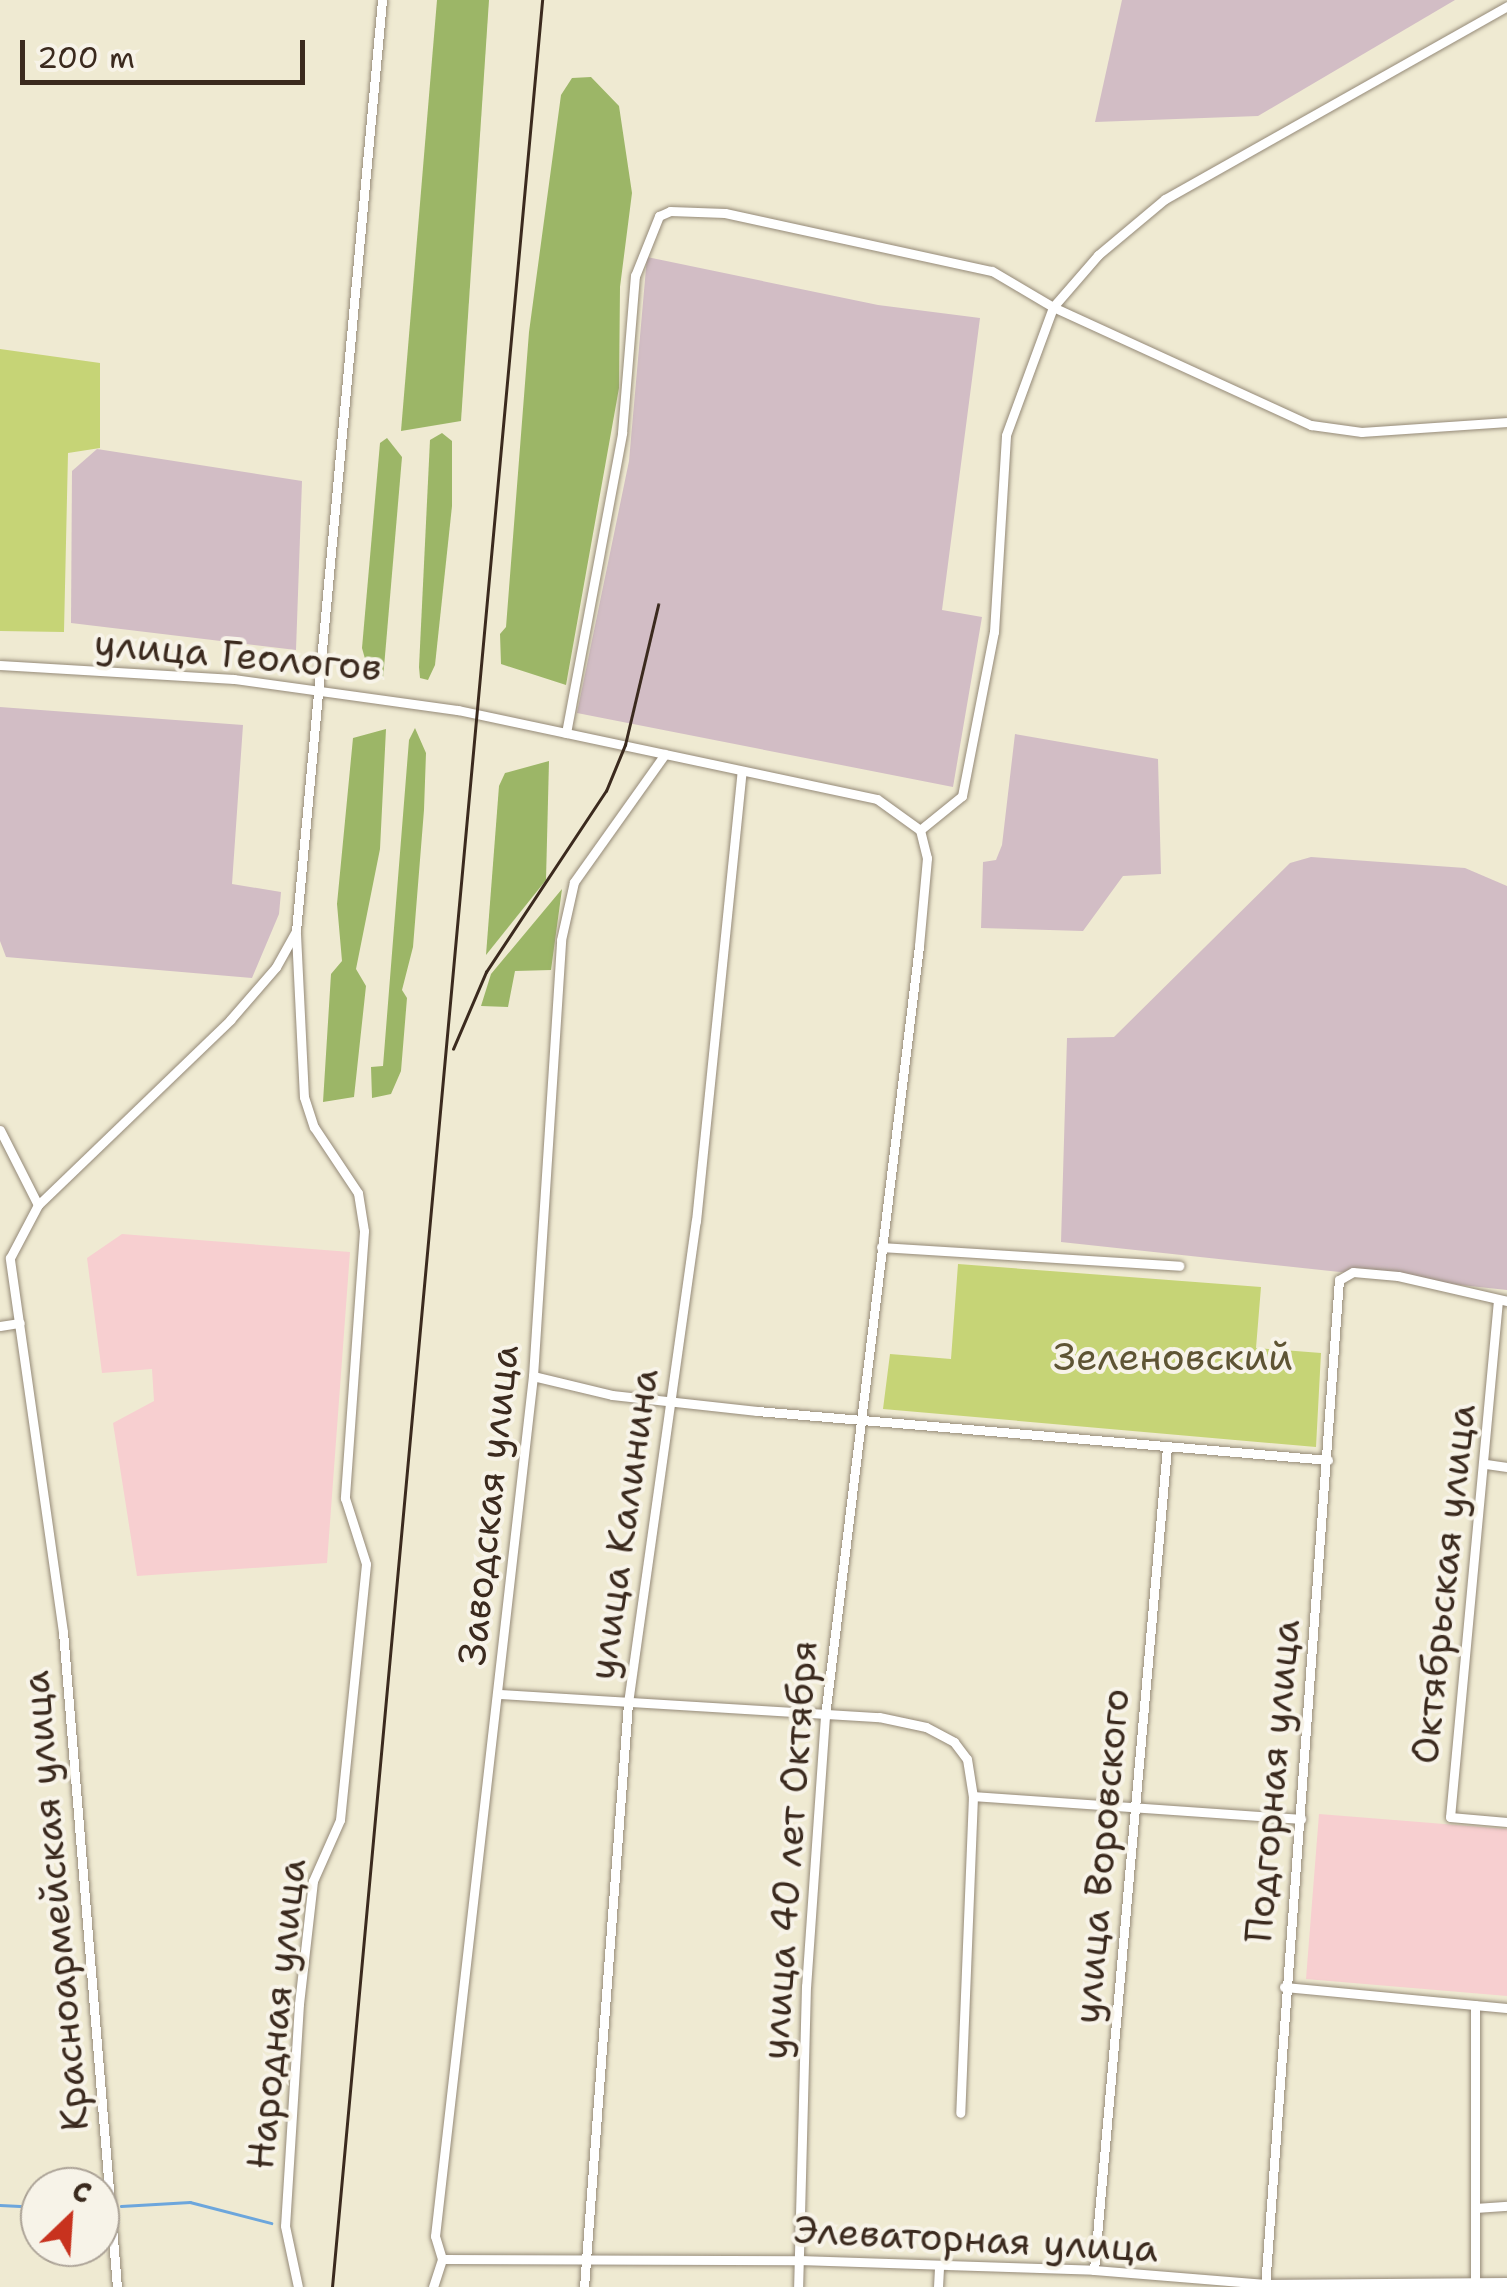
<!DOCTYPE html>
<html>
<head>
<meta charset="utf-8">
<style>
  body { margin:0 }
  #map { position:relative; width:1507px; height:2287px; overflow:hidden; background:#efead2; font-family:"Shantell Sans",sans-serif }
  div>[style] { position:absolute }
  .built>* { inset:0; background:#f7cfd0 }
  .industrial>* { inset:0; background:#d2bdc5 }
  .green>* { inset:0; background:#c6d476 }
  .forest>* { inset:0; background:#9cb667 }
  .stream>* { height:2.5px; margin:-1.25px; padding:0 1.25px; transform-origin:1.25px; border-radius:1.25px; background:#6ca6dc }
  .roads { filter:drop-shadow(0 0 2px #958a78) drop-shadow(0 0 2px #958a78) }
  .minor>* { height:9px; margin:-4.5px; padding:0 4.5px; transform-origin:4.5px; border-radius:4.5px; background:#fff }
  .rail>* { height:2.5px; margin:-1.25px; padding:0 1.25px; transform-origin:1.25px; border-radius:1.25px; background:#3b2a1e }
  span { translate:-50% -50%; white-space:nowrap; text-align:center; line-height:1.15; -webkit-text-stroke:8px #f7f3e8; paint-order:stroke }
  .street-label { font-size:38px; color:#3b2a1e }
  .park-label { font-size:38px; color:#5e5434 }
  .north { position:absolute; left:20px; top:2167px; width:100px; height:100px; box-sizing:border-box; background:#f7f3e8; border:2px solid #aca397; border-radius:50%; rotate:25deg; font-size:28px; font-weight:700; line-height:40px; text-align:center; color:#3b2a1e }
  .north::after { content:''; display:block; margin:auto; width:35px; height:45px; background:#c8321e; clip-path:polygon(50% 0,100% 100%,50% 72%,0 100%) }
  .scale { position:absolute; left:20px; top:40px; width:285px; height:45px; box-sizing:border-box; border:5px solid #3b2a1e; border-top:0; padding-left:12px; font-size:30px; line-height:35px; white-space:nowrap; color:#3b2a1e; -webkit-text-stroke:8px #f7f3e8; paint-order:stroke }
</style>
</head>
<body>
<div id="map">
  <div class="built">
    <div style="clip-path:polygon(122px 1234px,350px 1252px,327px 1563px,137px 1576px,113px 1423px,154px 1401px,152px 1369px,102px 1373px,87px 1258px)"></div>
    <div style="clip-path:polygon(1319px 1814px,1507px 1829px,1507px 1996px,1306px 1979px)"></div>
  </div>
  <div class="industrial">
    <div style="clip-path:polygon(1122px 0,1455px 0,1258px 116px,1095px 122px)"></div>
    <div style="clip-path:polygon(647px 257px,878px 305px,980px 318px,942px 610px,982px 617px,953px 787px,577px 713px,629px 461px)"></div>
    <div style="clip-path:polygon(97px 449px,302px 481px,296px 650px,71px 623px,72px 471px)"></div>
    <div style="clip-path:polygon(0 707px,243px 725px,232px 884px,281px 892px,279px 914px,252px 978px,6px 957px,0 941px)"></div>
    <div style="clip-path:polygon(1015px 734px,1158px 759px,1161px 874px,1123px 876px,1083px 931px,981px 928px,983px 862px,996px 860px,1002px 845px)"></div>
    <div style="clip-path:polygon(1311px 857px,1465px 868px,1507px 886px,1507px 1290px,1061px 1242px,1067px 1038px,1114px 1037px,1290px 863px)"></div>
  </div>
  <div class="green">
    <div style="clip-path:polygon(0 349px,100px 363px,100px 448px,68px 453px,64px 632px,0 631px)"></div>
    <div style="clip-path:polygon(958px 1264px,1261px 1287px,1256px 1348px,1321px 1353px,1316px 1447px,883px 1409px,890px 1354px,951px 1359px)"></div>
  </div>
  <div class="forest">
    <div style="clip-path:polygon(437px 0,489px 0,461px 421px,401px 431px)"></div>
    <div style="clip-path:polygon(591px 77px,619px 106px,632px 193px,620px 287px,619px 388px,566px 685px,501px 664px,500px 634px,506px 627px,529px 332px,561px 95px,572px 78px)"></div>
    <div style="clip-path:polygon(442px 433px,452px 441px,452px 506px,435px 665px,428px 680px,420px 678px,419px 667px,430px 440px)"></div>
    <div style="clip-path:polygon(387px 438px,402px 457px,383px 679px,369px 673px,362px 648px,380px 443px)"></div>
    <div style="clip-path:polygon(415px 728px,426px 753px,424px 810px,413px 947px,402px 990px,407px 998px,401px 1071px,391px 1094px,372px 1098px,371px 1067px,383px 1066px,409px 740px)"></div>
    <div style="clip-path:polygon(386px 729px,380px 849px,356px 969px,366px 986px,354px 1097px,323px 1102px,331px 974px,342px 961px,337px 904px,353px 738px)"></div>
    <div style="clip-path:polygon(549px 761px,546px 880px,486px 955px,499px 786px,505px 773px)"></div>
    <div style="clip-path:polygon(562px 889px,551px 970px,515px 971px,508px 1007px,481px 1006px,491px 974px)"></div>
  </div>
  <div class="stream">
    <div style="left:0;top:2205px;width:40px;rotate:2.9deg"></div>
    <div style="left:121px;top:2206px;width:69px;rotate:-3.3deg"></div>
    <div style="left:190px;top:2202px;width:84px;rotate:14.5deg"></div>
  </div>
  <div class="roads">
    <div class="minor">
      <div style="left:0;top:665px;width:234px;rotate:3.4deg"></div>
      <div style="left:234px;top:679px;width:226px;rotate:7.9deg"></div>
      <div style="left:458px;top:710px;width:428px;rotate:12deg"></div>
      <div style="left:877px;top:799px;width:53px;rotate:35.8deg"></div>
      <div style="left:920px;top:830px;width:29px;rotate:76deg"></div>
      <div style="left:927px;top:858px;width:88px;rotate:95.2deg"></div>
      <div style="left:919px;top:946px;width:776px;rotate:96.96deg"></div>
      <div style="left:825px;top:1716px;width:271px;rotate:94deg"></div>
      <div style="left:806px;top:1986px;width:301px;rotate:91.5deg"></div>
      <div style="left:566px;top:733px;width:305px;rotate:-79.4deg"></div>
      <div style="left:622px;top:433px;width:158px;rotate:-85.3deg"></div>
      <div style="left:635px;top:276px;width:65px;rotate:-68.2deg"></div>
      <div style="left:659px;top:216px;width:12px;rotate:-24deg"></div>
      <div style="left:670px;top:211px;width:55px;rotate:2.1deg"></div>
      <div style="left:725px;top:213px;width:273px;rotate:12.3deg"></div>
      <div style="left:992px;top:271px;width:71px;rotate:30.5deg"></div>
      <div style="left:1053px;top:307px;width:284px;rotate:24.6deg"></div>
      <div style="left:1311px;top:425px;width:51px;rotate:7.8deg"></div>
      <div style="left:1362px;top:432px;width:145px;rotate:-3.9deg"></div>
      <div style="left:920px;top:830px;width:54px;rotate:-39deg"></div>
      <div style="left:962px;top:796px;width:167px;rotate:-79deg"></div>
      <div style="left:994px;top:632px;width:197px;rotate:-86.5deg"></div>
      <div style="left:1006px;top:435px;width:136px;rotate:-69.8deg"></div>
      <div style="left:1053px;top:307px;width:69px;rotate:-49.1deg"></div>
      <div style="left:1098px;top:255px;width:87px;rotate:-39.9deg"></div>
      <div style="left:1165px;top:199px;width:393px;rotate:-29.4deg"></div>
      <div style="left:296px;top:934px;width:163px;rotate:87.2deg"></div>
      <div style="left:304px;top:1097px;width:32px;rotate:72deg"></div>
      <div style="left:314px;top:1127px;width:79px;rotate:56.3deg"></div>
      <div style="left:358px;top:1193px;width:38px;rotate:81deg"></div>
      <div style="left:364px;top:1231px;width:268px;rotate:94.1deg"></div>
      <div style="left:345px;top:1498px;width:69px;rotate:72.3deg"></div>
      <div style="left:366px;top:1564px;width:257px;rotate:95.8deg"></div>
      <div style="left:340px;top:1820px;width:67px;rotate:113.9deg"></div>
      <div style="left:313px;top:1881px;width:124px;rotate:96.5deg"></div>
      <div style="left:299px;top:2004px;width:222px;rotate:93.6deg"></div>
      <div style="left:285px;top:2226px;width:62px;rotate:78deg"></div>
      <div style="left:0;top:1130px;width:84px;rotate:63.1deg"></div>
      <div style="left:881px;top:1247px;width:299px;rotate:3.6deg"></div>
      <div style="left:1498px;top:1300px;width:519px;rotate:95.3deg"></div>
      <div style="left:1450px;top:1817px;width:57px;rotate:5deg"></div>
      <div style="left:0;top:1326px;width:20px;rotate:-9deg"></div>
      <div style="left:533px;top:1376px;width:81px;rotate:13.5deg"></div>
      <div style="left:612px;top:1395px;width:146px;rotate:6.3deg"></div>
      <div style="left:757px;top:1411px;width:573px;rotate:4.9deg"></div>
      <div style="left:1486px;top:1464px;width:21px;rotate:8deg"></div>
      <div style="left:500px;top:1694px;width:380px;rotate:3.5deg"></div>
      <div style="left:879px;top:1717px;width:48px;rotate:12deg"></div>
      <div style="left:926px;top:1727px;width:32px;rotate:28deg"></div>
      <div style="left:954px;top:1742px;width:21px;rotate:53deg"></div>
      <div style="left:967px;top:1759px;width:37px;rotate:81deg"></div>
      <div style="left:973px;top:1796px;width:317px;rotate:92.3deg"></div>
      <div style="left:973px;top:1796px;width:329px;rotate:4deg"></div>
      <div style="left:1284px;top:1987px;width:224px;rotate:5.4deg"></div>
      <div style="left:1476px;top:2208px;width:31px;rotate:-4deg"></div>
      <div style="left:442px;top:2259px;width:357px;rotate:0.2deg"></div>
      <div style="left:799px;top:2260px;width:295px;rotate:1.9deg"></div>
      <div style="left:1094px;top:2270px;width:172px;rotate:4.7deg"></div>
      <div style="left:1265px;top:2284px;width:242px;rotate:-0.5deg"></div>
      <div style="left:1094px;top:2270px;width:825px;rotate:-84.93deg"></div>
      <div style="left:1475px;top:2284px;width:279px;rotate:-90deg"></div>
      <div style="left:117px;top:2287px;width:657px;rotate:-94.71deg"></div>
      <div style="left:63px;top:1632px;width:378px;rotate:-98.1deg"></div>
      <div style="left:10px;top:1258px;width:60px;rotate:-62.2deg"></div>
      <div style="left:38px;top:1205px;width:267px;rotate:-43.9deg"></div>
      <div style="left:230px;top:1020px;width:70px;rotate:-49deg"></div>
      <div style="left:276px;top:967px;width:41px;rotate:-60.9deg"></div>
      <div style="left:296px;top:931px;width:935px;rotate:-84.72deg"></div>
      <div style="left:433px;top:2287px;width:29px;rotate:-72deg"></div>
      <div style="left:442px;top:2259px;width:24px;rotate:-107deg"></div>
      <div style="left:435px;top:2236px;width:866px;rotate:-83.5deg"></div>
      <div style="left:533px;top:1376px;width:437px;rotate:-86.3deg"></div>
      <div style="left:561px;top:940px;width:59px;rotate:-77.4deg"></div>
      <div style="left:574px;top:882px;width:157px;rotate:-54.6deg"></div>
      <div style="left:584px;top:2287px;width:586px;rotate:-85.69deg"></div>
      <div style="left:628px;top:1703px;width:487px;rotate:-82deg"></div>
      <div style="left:696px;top:1221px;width:452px;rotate:-84.2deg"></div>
      <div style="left:938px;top:2287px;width:20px;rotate:-87deg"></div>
      <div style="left:1265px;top:2287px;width:1010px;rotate:-85.8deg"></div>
      <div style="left:1339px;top:1280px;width:16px;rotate:-30deg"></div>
      <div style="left:1353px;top:1272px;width:45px;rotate:5.1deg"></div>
      <div style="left:1398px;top:1276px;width:112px;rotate:12.9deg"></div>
    </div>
  </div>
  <div class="rail">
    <div style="left:453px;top:1049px;width:84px;rotate:-66.8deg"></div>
    <div style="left:486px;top:972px;width:217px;rotate:-56.5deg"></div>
    <div style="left:606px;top:791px;width:50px;rotate:-67.6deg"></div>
    <div style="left:625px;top:745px;width:144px;rotate:-76.7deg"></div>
    <div style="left:332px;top:2287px;width:2297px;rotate:-84.75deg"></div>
  </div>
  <div class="street-label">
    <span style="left:238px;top:655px;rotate:5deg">улица Геологов</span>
    <span style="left:488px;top:1505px;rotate:-84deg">Заводская улица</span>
    <span style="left:623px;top:1524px;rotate:-82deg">улица Калинина</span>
    <span style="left:1443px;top:1584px;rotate:-84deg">Октябрьская улица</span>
    <span style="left:1272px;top:1781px;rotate:-85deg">Подгорная улица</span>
    <span style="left:789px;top:1850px;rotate:-86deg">улица 40 лет Октября</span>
    <span style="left:1101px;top:1856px;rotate:-85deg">улица Воровского</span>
    <span style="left:55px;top:1901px;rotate:-95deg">Красноармейская улица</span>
    <span style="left:276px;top:2014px;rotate:-84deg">Народная улица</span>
    <span style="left:976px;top:2239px;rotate:3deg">Элеваторная улица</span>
  </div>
  <div class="park-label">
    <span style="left:1173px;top:1357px">Зеленовский</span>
  </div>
  <div class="north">С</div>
  <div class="scale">200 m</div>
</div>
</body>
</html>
